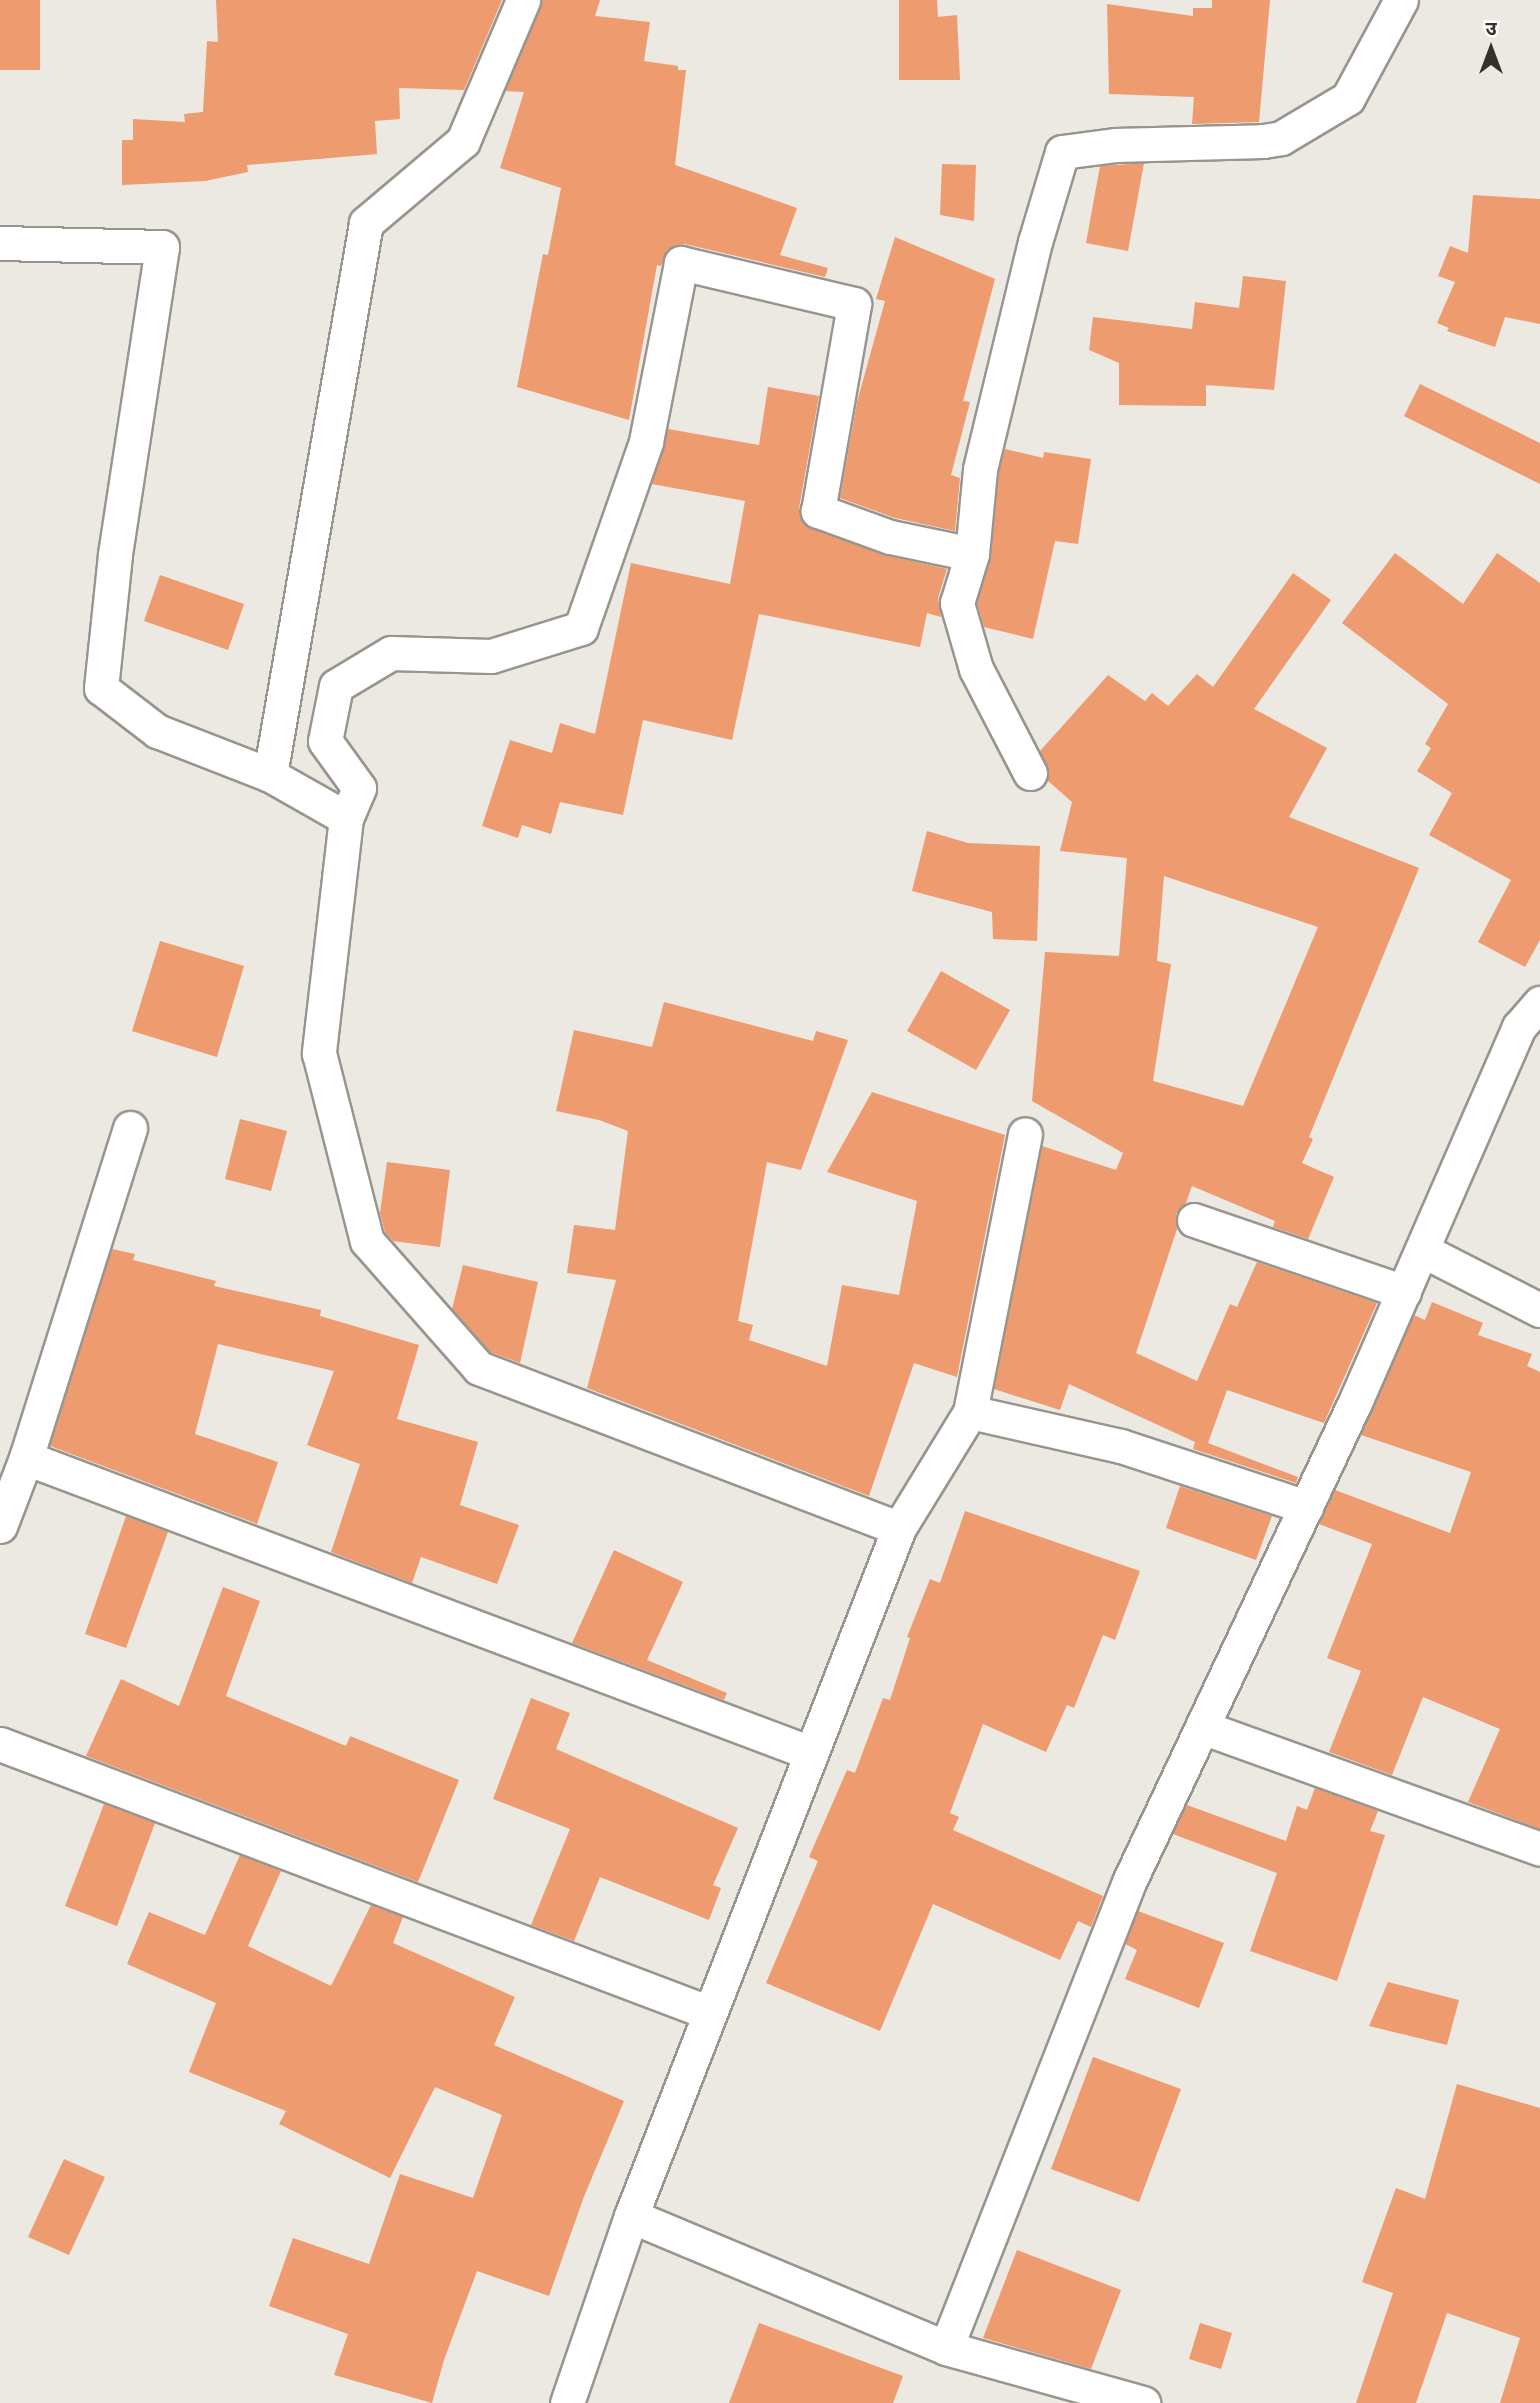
<!DOCTYPE html>
<meta charset="utf-8">
<style>
body{margin:0}
#map{position:relative;width:1540px;height:2403px;overflow:hidden;background:#ece8e2;font-family:"Titillium Web","Noto Sans Devanagari",sans-serif}
div>[style]{position:absolute}
[style*='--x']{left:calc(var(--x)*1px);top:calc(var(--y)*1px);width:calc(var(--w)*1px);rotate:calc(var(--a)*1deg)}
.building>*{inset:0;background:#ed9b6f}
.roads{filter:drop-shadow(2px 0 #98958f) drop-shadow(-2px 0 #98958f) drop-shadow(0 2px #98958f) drop-shadow(0 -2px #98958f)}
.street>*{height:33px;margin:-16.5px;padding:0 16.5px;transform-origin:16.5px;border-radius:16.5px;background:#fff}
span{translate:-50% -50%;white-space:nowrap;text-align:center;line-height:1.15;-webkit-text-stroke:5px #fff;paint-order:stroke}
.north{position:absolute;left:1456px;top:14px;width:70px;height:70px;-webkit-text-stroke:5px #fff;paint-order:stroke;rotate:0deg;font-size:19px;font-weight:700;line-height:28px;text-align:center;color:#32312e}
.north::after{content:'';display:block;margin:auto;width:24px;height:32px;background:#32312e;clip-path:polygon(50% 0,100% 100%,50% 72%,0 100%)}
</style>
<div id="map">
<div class="building">
<i style="clip-path:polygon(0 0,40px 0,40px 70px,0 70px)"></i>
<i style="clip-path:polygon(216px 0,502px 0,464px 90px,399px 88px,400px 119px,375px 121px,377px 154px,247px 165px,248px 172px,205px 181px,122px 185px,122px 140px,133px 140px,133px 119px,185px 122px,184px 114px,203px 112px,207px 41px,218px 42px)"></i>
<i style="clip-path:polygon(542px 0,600px 0,595px 16px,650px 22px,644px 61px,678px 66px,678px 70px,686px 70px,675px 165px,797px 208px,780px 255px,828px 268px,825px 277px,685px 244px,676px 245px,667px 250px,661px 266px,657px 265px,629px 420px,517px 387px,543px 254px,548px 255px,561px 188px,500px 168px,524px 92px,505px 91px)"></i>
<i style="clip-path:polygon(899px 0,937px 0,938px 17px,957px 15px,960px 80px,899px 80px)"></i>
<i style="clip-path:polygon(1212px 0,1270px 0,1259px 122px,1192px 124px,1194px 97px,1109px 94px,1107px 4px,1193px 16px,1193px 8px,1212px 8px)"></i>
<i style="clip-path:polygon(1144px 163px,1128px 251px,1086px 243px,1100px 166px)"></i>
<i style="clip-path:polygon(942px 164px,976px 165px,974px 221px,940px 215px)"></i>
<i style="clip-path:polygon(1473px 195px,1540px 199px,1540px 324px,1505px 317px,1495px 347px,1447px 331px,1449px 328px,1437px 323px,1455px 282px,1438px 276px,1450px 246px,1468px 253px)"></i>
<i style="clip-path:polygon(895px 237px,995px 279px,963px 401px,970px 402px,951px 475px,960px 478px,955px 531px,895px 518px,840px 498px,857px 402px,885px 301px,876px 299px)"></i>
<i style="clip-path:polygon(1243px 276px,1286px 281px,1274px 390px,1206px 385px,1206px 406px,1119px 405px,1119px 363px,1089px 350px,1093px 317px,1192px 329px,1195px 302px,1239px 308px)"></i>
<i style="clip-path:polygon(1420px 384px,1540px 443px,1540px 484px,1404px 416px)"></i>
<i style="clip-path:polygon(768px 387px,819px 396px,799px 508px,804px 524px,884px 555px,947px 569px,938px 598px,941px 617px,927px 613px,920px 647px,759px 614px,732px 740px,643px 720px,623px 815px,560px 802px,551px 834px,522px 825px,518px 838px,482px 826px,510px 740px,552px 753px,560px 723px,595px 734px,631px 563px,730px 584px,745px 501px,652px 484px,668px 429px,759px 445px)"></i>
<i style="clip-path:polygon(1005px 449px,1043px 458px,1044px 452px,1091px 459px,1078px 544px,1055px 541px,1033px 639px,984px 627px,977px 603px,991px 556px,999px 472px)"></i>
<i style="clip-path:polygon(1395px 553px,1463px 604px,1497px 553px,1540px 583px,1540px 940px,1525px 967px,1478px 942px,1511px 880px,1429px 835px,1452px 793px,1417px 771px,1431px 748px,1425px 744px,1448px 704px,1342px 623px)"></i>
<i style="clip-path:polygon(evenodd,1293px 573px,1331px 600px,1254px 709px,1327px 748px,1289px 817px,1419px 868px,1309px 1137px,1313px 1139px,1302px 1163px,1334px 1177px,1308px 1239px,1273px 1227px,1275px 1221px,1192px 1186px,1186px 1203px,1176px 1214px,1177px 1229px,1136px 1353px,1197px 1381px,1230px 1304px,1237px 1307px,1257px 1262px,1377px 1303px,1324px 1423px,1227px 1390px,1208px 1443px,1298px 1477px,1296px 1483px,1193px 1449px,1195px 1442px,1069px 1384px,1060px 1410px,994px 1389px,1042px 1146px,1116px 1170px,1123px 1153px,1032px 1101px,1045px 952px,1119px 956px,1127px 858px,1060px 851px,1072px 802px,1047px 780px,1047px 765px,1040px 751px,1108px 675px,1145px 701px,1152px 693px,1168px 706px,1197px 674px,1213px 687px,1293px 573px,1164px 876px,1318px 927px,1243px 1106px,1153px 1081px,1171px 964px,1157px 961px,1164px 876px)"></i>
<i style="clip-path:polygon(160px 575px,244px 604px,228px 650px,144px 621px)"></i>
<i style="clip-path:polygon(927px 831px,968px 843px,1040px 846px,1037px 941px,993px 939px,992px 912px,912px 891px)"></i>
<i style="clip-path:polygon(160px 941px,244px 966px,217px 1057px,132px 1031px)"></i>
<i style="clip-path:polygon(941px 971px,1010px 1010px,976px 1070px,907px 1031px)"></i>
<i style="clip-path:polygon(664px 1002px,813px 1041px,816px 1031px,848px 1040px,801px 1170px,767px 1162px,738px 1321px,753px 1325px,749px 1340px,827px 1366px,842px 1285px,899px 1295px,917px 1201px,827px 1172px,872px 1092px,1005px 1135px,957px 1377px,914px 1363px,869px 1496px,587px 1388px,616px 1280px,567px 1273px,574px 1225px,615px 1230px,628px 1131px,599px 1120px,556px 1111px,574px 1030px,652px 1047px)"></i>
<i style="clip-path:polygon(240px 1119px,287px 1131px,271px 1191px,225px 1179px)"></i>
<i style="clip-path:polygon(387px 1162px,450px 1170px,440px 1247px,393px 1241px,385px 1232px,380px 1213px)"></i>
<i style="clip-path:polygon(112px 1249px,135px 1254px,133px 1260px,216px 1281px,214px 1286px,321px 1310px,320px 1316px,419px 1345px,397px 1419px,478px 1442px,460px 1505px,519px 1525px,497px 1584px,421px 1557px,412px 1583px,331px 1552px,360px 1464px,307px 1445px,334px 1371px,218px 1344px,195px 1434px,278px 1462px,257px 1524px,50px 1446px)"></i>
<i style="clip-path:polygon(463px 1265px,538px 1282px,520px 1363px,490px 1352px,452px 1309px)"></i>
<i style="clip-path:polygon(1432px 1302px,1483px 1323px,1478px 1335px,1532px 1354px,1527px 1366px,1540px 1372px,1540px 1829px,1468px 1802px,1500px 1729px,1423px 1697px,1392px 1775px,1329px 1752px,1361px 1671px,1327px 1658px,1372px 1544px,1319px 1524px,1335px 1490px,1450px 1533px,1471px 1472px,1361px 1435px,1414px 1315px,1425px 1320px)"></i>
<i style="clip-path:polygon(1180px 1486px,1272px 1516px,1256px 1560px,1166px 1528px)"></i>
<i style="clip-path:polygon(965px 1511px,1140px 1571px,1115px 1640px,1103px 1635px,1074px 1708px,1067px 1705px,1046px 1752px,983px 1724px,950px 1813px,959px 1817px,953px 1830px,1103px 1896px,1091px 1927px,1078px 1921px,1060px 1960px,933px 1904px,880px 2031px,766px 1983px,818px 1861px,809px 1857px,847px 1770px,855px 1773px,883px 1698px,890px 1700px,910px 1638px,907px 1637px,930px 1579px,940px 1583px)"></i>
<i style="clip-path:polygon(126px 1516px,168px 1532px,126px 1648px,85px 1634px)"></i>
<i style="clip-path:polygon(614px 1550px,683px 1582px,647px 1660px,727px 1693px,724px 1700px,572px 1643px)"></i>
<i style="clip-path:polygon(223px 1587px,260px 1601px,226px 1696px,346px 1746px,350px 1736px,459px 1780px,418px 1882px,86px 1756px,121px 1679px,179px 1706px)"></i>
<i style="clip-path:polygon(531px 1698px,570px 1713px,556px 1749px,738px 1828px,713px 1885px,721px 1888px,709px 1920px,600px 1877px,574px 1941px,531px 1925px,570px 1829px,493px 1799px)"></i>
<i style="clip-path:polygon(1315px 1788px,1378px 1811px,1370px 1831px,1385px 1835px,1337px 1981px,1250px 1951px,1277px 1873px,1173px 1834px,1187px 1805px,1286px 1841px,1297px 1806px,1307px 1810px)"></i>
<i style="clip-path:polygon(104px 1804px,155px 1823px,117px 1926px,65px 1906px)"></i>
<i style="clip-path:polygon(240px 1855px,281px 1871px,248px 1946px,331px 1986px,371px 1905px,403px 1917px,393px 1943px,515px 1997px,494px 2045px,624px 2101px,583px 2199px,549px 2296px,477px 2271px,444px 2360px,432px 2403px,334px 2375px,348px 2334px,269px 2306px,293px 2238px,369px 2264px,400px 2174px,473px 2198px,502px 2115px,435px 2087px,390px 2178px,279px 2124px,286px 2111px,189px 2072px,216px 2003px,127px 1964px,149px 1912px,205px 1935px)"></i>
<i style="clip-path:polygon(1138px 1911px,1224px 1943px,1199px 2008px,1125px 1979px,1137px 1950px,1125px 1944px)"></i>
<i style="clip-path:polygon(1388px 1982px,1459px 2000px,1447px 2045px,1369px 2026px)"></i>
<i style="clip-path:polygon(1093px 2057px,1181px 2089px,1139px 2202px,1051px 2169px)"></i>
<i style="clip-path:polygon(1457px 2084px,1540px 2108px,1540px 2403px,1500px 2403px,1520px 2338px,1447px 2313px,1416px 2403px,1356px 2403px,1393px 2293px,1362px 2282px,1396px 2188px,1425px 2199px)"></i>
<i style="clip-path:polygon(64px 2159px,105px 2177px,69px 2255px,28px 2237px)"></i>
<i style="clip-path:polygon(1017px 2250px,1121px 2290px,1091px 2369px,983px 2338px)"></i>
<i style="clip-path:polygon(759px 2323px,903px 2376px,893px 2403px,729px 2403px)"></i>
<i style="clip-path:polygon(1200px 2323px,1232px 2333px,1221px 2369px,1189px 2359px)"></i>
</div>
<div class="roads">
<div class="street">
<i style="--x:0;--y:243;--w:162;--a:1.4"></i>
<i style="--x:162;--y:247;--w:312;--a:98.7"></i>
<i style="--x:115;--y:555;--w:134;--a:96"></i>
<i style="--x:101;--y:688;--w:71;--a:37.5"></i>
<i style="--x:157;--y:731;--w:121;--a:21.3"></i>
<i style="--x:270;--y:775;--w:87;--a:29.5"></i>
<i style="--x:972;--y:554;--w:84;--a:-168.3"></i>
<i style="--x:890;--y:537;--w:77;--a:-160.1"></i>
<i style="--x:818;--y:511;--w:210;--a:-80.1"></i>
<i style="--x:854;--y:304;--w:178;--a:-166.7"></i>
<i style="--x:681;--y:263;--w:182;--a:101.1"></i>
<i style="--x:646;--y:442;--w:197;--a:109.3"></i>
<i style="--x:581;--y:628;--w:94;--a:162.7"></i>
<i style="--x:491;--y:656;--w:100;--a:-178.3"></i>
<i style="--x:391;--y:653;--w:64;--a:149"></i>
<i style="--x:336;--y:686;--w:56;--a:101.3"></i>
<i style="--x:325;--y:741;--w:58;--a:54.1"></i>
<i style="--x:359;--y:788;--w:33;--a:113"></i>
<i style="--x:346;--y:818;--w:237;--a:96.6"></i>
<i style="--x:319;--y:1053;--w:194;--a:75.7"></i>
<i style="--x:367;--y:1241;--w:169;--a:48.6"></i>
<i style="--x:479;--y:1368;--w:449;--a:20.9"></i>
<i style="--x:899;--y:1528;--w:738;--a:111.28"></i>
<i style="--x:631;--y:2216;--w:342;--a:22.7"></i>
<i style="--x:946;--y:2348;--w:205;--a:15.6"></i>
<i style="--x:1030;--y:773;--w:117;--a:-117.4"></i>
<i style="--x:976;--y:669;--w:69;--a:-106.1"></i>
<i style="--x:957;--y:603;--w:51;--a:-73"></i>
<i style="--x:972;--y:554;--w:85;--a:-84.6"></i>
<i style="--x:980;--y:469;--w:234;--a:-76.4"></i>
<i style="--x:1035;--y:242;--w:94;--a:-73.3"></i>
<i style="--x:1062;--y:152;--w:53;--a:-7.5"></i>
<i style="--x:1115;--y:145;--w:148;--a:-1.5"></i>
<i style="--x:1263;--y:141;--w:18;--a:-9"></i>
<i style="--x:1281;--y:138;--w:78;--a:-30.8"></i>
<i style="--x:1348;--y:98;--w:111;--a:-61.6"></i>
<i style="--x:270;--y:775;--w:560;--a:-80.13"></i>
<i style="--x:366;--y:223;--w:127;--a:-40.2"></i>
<i style="--x:463;--y:141;--w:153;--a:-66.9"></i>
<i style="--x:1194;--y:1220;--w:222;--a:18.9"></i>
<i style="--x:1422;--y:1250;--w:132;--a:27"></i>
<i style="--x:970;--y:1412;--w:155;--a:12.7"></i>
<i style="--x:1121;--y:1446;--w:195;--a:18.2"></i>
<i style="--x:26;--y:1458;--w:839;--a:20.6"></i>
<i style="--x:0;--y:1526;--w:73;--a:-69.1"></i>
<i style="--x:26;--y:1458;--w:346;--a:-72.5"></i>
<i style="--x:899;--y:1528;--w:136;--a:-58.5"></i>
<i style="--x:970;--y:1412;--w:283;--a:-78.8"></i>
<i style="--x:1202;--y:1727;--w:359;--a:19.8"></i>
<i style="--x:0;--y:1744;--w:759;--a:20.75"></i>
<i style="--x:946;--y:2348;--w:501;--a:-68.56"></i>
<i style="--x:1129;--y:1882;--w:533;--a:-64.78"></i>
<i style="--x:1356;--y:1400;--w:407;--a:-66.4"></i>
<i style="--x:1519;--y:1027;--w:32;--a:-49"></i>
<i style="--x:567;--y:2403;--w:198;--a:-71.1"></i>
</div>
</div>
<div class="north">उ</div>
</div>
